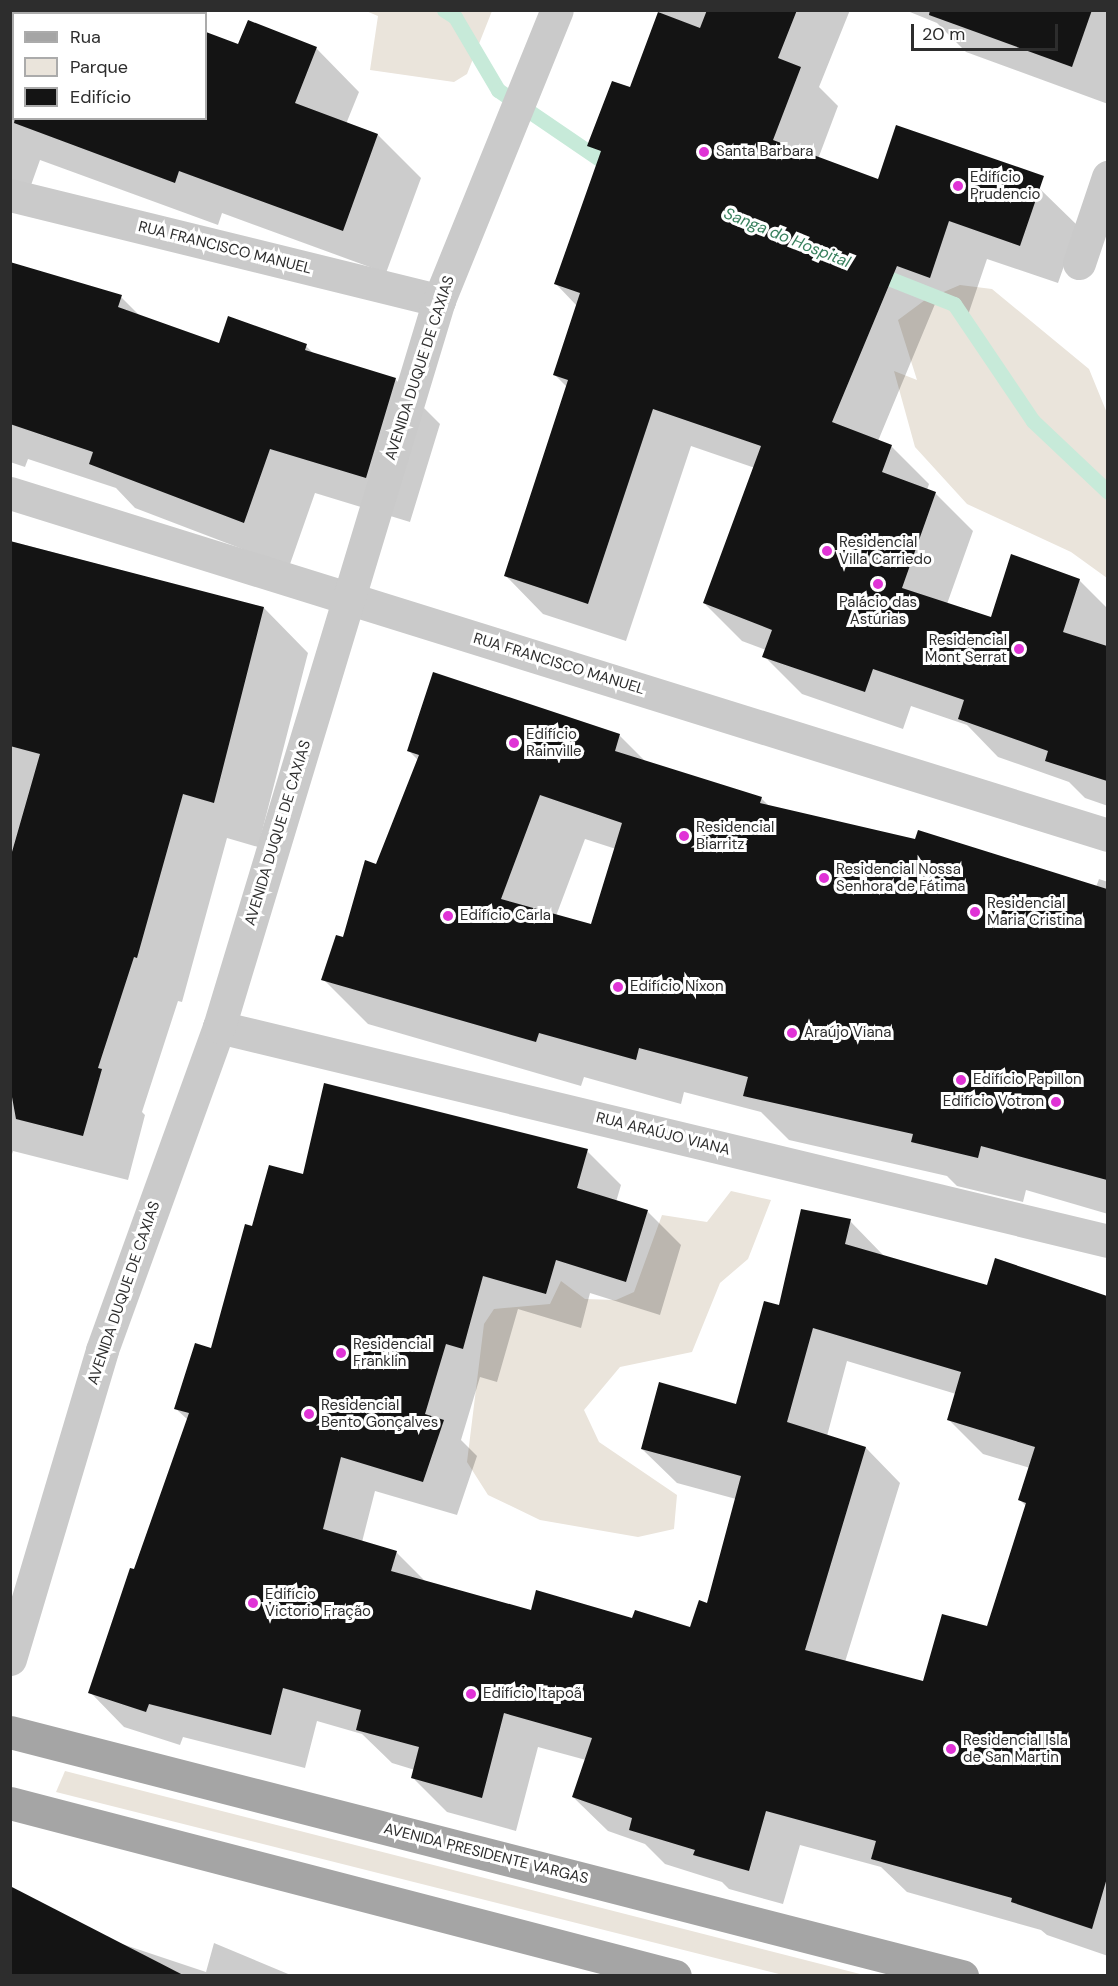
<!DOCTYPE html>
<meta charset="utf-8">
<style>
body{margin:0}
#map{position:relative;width:1118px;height:1986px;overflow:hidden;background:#fff;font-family:"DM Sans",sans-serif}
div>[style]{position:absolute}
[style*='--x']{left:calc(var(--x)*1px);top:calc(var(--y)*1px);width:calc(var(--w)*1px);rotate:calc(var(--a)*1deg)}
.green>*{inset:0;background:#eae4db}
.shadow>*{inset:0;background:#0003}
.stream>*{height:15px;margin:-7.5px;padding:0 7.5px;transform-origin:7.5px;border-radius:7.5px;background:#c7ead9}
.building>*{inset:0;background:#141414}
.minor>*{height:33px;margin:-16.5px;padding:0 16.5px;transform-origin:16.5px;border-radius:16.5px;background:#cacaca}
.major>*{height:33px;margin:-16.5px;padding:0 16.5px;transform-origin:16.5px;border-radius:16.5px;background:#a5a5a5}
.dots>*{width:16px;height:16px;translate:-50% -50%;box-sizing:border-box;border:3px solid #fff;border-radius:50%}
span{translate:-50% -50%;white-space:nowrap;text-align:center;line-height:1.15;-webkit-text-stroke:6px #fff;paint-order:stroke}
.poi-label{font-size:15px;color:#2d2d2d}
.left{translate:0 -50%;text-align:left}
.right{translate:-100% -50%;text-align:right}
.street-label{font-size:15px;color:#2d2d2d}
.water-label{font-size:16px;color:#39815e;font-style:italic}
.frame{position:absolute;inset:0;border:12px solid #2d2d2d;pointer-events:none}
.legend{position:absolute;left:12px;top:12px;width:195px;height:108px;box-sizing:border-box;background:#fff;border:2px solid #ababab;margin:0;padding:8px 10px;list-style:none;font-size:18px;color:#2d2d2d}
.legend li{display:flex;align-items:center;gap:12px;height:30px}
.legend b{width:30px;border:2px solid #ababab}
.scale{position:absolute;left:911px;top:24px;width:147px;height:27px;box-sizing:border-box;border:3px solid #2d2d2d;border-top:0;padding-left:8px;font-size:18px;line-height:21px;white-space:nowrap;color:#2d2d2d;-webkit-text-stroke:4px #fff;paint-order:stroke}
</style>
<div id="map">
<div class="green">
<i style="clip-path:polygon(366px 11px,492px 10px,492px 11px,467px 74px,454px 82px,370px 70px,378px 16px)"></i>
<i style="clip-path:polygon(960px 285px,992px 289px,1089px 369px,1107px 413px,1107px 578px,1071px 552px,967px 504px,915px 447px,894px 371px,917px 380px,898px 320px,925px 300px)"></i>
<i style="clip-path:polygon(731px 1191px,771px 1200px,748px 1259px,720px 1283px,692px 1352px,620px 1367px,584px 1410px,599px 1442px,677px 1495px,674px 1529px,638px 1537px,540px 1520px,488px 1495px,467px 1462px,484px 1324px,494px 1309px,550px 1304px,561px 1281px,585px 1299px,616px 1300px,634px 1292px,662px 1215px,707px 1222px)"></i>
<i style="clip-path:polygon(65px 1771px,864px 1975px,783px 1975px,56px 1792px)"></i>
</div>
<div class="shadow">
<i style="clip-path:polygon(10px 10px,112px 14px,14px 14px,14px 118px,206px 118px,206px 33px,239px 46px,316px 48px,359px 92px,346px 124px,378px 135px,421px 178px,386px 273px,222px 213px,218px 225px,40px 160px,30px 188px,10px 181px)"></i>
<i style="clip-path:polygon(660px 10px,850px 10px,819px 87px,838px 106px,818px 159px,879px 181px,1039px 188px,1078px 226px,1058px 283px,987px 259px,968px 315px,935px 304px,878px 441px,891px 446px,929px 484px,927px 490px,935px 493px,973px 531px,947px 604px,992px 619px,1079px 580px,1108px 609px,1108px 806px,1085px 798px,1069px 782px,998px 757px,967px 725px,911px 706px,903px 729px,802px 694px,764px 656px,766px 650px,742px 641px,704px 603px,755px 468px,691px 446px,626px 641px,543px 614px,505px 575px,567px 387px,555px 375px,577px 306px,556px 284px,600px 157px,589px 146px,631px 89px)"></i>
<i style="clip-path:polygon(905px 10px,1108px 10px,1108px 104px,966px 52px,937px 23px)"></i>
<i style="clip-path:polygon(10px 263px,121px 297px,140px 316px,220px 345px,306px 346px,315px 355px,395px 379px,440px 424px,410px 522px,315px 493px,289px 567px,135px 508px,116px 488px,28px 459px,25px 467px,10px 462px)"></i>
<i style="clip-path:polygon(10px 541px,264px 608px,308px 653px,258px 847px,227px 838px,182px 1002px,178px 1001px,142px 1112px,145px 1115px,128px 1180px,13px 1151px,10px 1160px)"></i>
<i style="clip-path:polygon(evenodd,619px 735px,647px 763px,761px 798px,770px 807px,1096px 887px,1099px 879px,1108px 882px,1108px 1214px,1026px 1190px,1023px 1202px,957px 1186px,947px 1176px,789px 1140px,761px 1112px,684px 1092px,681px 1104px,584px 1077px,581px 1086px,368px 1024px,323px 979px,377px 865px,418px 760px,409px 751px,619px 735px,585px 839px,616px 849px,592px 926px,556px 916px,585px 839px)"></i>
<i style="clip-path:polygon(evenodd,587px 1151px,621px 1185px,616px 1202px,647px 1211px,681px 1245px,660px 1315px,590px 1293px,581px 1328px,518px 1309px,497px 1382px,480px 1377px,461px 1440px,477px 1456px,457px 1515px,375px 1491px,362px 1542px,396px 1552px,427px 1583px,532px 1612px,691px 1628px,708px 1605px,736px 1499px,677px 1483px,642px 1449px,737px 1406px,780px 1307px,850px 1221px,884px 1256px,988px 1287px,996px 1260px,1108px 1298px,1108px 1956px,1047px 1935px,1041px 1930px,907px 1892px,881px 1867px,800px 1845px,783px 1904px,729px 1889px,722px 1882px,665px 1864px,645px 1844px,608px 1831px,573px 1797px,586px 1760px,538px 1747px,516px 1831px,447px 1812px,413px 1778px,415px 1770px,392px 1763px,362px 1734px,317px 1721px,305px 1768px,183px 1737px,180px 1745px,124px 1727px,90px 1692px,188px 1420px,175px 1408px,212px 1350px,253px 1228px,304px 1176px,587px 1151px,847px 1361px,956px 1394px,949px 1420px,983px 1454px,1030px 1468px,1020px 1500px,1026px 1506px,988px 1628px,924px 1683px,845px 1662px,900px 1483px,866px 1448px,827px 1436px,847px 1361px)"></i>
<i style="clip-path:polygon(116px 1942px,206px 1972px,214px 1943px,293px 1976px,10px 1976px)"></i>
</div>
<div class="stream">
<i style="--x:444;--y:10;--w:13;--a:32"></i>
<i style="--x:455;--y:17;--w:85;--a:59.5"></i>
<i style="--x:498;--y:90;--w:140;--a:34.3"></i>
<i style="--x:873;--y:272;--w:87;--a:21.6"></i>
<i style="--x:954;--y:304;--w:141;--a:56"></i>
<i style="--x:1033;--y:421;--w:103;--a:43.4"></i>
</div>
<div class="building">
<i style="clip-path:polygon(707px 10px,797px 10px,778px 58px,801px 67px,773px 140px,878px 179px,896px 125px,1044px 176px,1020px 246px,949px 221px,930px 278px,897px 266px,832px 422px,892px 445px,882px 472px,936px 492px,902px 588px,991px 617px,1011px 554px,1080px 579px,1063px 632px,1107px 646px,1107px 781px,1045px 761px,1048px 751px,958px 719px,964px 700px,873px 669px,865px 692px,762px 657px,772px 630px,703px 603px,761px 446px,653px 409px,588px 604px,504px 576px,568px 380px,553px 375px,580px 293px,554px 284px,601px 151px,587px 146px,612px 81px,630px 87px,658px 12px,700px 28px)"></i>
<i style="clip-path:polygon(930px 10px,1092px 10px,1072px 67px,929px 15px)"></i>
<i style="clip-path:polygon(248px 20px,317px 47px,295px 103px,378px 134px,343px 231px,179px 171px,175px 183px,14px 123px,15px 118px,206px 118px,206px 32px,238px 44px)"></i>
<i style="clip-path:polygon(10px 262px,122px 295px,118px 307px,219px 343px,228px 316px,307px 344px,305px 350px,396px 378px,366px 478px,270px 449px,244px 523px,89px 464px,93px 452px,10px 424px)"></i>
<i style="clip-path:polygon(10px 541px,264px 607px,214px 803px,183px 794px,137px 958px,134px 957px,98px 1068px,102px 1069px,83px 1136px,16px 1119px,10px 1086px,10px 859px,40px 754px,10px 746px)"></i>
<i style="clip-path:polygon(evenodd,433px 672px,620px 734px,615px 751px,762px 797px,760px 803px,915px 839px,918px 830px,1107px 889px,1107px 1180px,981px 1146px,978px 1158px,911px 1142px,913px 1134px,743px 1096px,748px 1077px,639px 1048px,636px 1060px,539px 1033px,536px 1042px,321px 980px,336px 935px,343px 937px,365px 860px,376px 864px,419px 755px,407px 751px,433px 672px,540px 795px,622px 823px,591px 924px,501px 899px,540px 795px)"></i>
<i style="clip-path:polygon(evenodd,324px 1083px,588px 1149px,577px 1188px,648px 1210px,626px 1282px,556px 1260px,546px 1294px,483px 1276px,463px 1349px,446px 1344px,425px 1414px,444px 1420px,423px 1482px,341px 1457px,323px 1529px,397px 1551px,391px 1571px,531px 1610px,536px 1590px,632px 1618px,635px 1610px,690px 1627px,699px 1600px,707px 1603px,741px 1476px,641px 1449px,659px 1382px,736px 1404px,764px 1301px,779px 1305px,801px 1209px,851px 1219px,845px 1244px,987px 1285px,995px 1258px,1107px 1296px,1107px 1878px,1092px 1929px,1011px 1902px,1012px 1898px,871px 1859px,876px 1841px,766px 1811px,749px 1871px,693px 1855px,695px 1850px,629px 1830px,632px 1818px,572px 1797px,592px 1738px,504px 1713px,482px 1798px,411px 1778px,419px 1747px,356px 1730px,361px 1710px,283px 1688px,271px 1735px,149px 1704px,146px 1712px,88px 1693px,130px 1568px,134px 1569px,189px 1413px,174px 1409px,195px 1343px,211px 1348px,245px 1224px,252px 1226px,269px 1165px,303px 1174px,324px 1083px,813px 1328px,961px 1372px,947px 1420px,1035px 1447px,1018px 1500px,1026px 1503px,987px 1626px,942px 1614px,923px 1681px,805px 1650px,866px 1447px,787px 1422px,813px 1328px)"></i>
<i style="clip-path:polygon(10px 1886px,185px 1976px,10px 1976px)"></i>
</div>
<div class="minor">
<i style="--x:10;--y:195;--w:442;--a:13.8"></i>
<i style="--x:1079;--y:263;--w:91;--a:-71.4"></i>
<i style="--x:10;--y:493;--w:1150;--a:17.3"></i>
<i style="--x:219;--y:1027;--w:914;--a:13.53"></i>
<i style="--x:10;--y:1659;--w:322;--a:-73.4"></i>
<i style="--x:102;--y:1350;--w:344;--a:-70.1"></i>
<i style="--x:219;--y:1027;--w:760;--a:-73.16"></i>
<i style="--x:439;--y:300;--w:313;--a:-67.9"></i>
</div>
<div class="major">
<i style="--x:10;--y:1732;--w:983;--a:14.38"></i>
<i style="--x:10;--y:1803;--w:687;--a:14.58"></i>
</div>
<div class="dots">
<i style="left:704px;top:152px;background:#e033d6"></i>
<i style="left:958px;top:186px;background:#e033d6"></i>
<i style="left:827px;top:551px;background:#e033d6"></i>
<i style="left:878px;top:584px;background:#e033d6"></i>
<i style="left:1019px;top:649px;background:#e033d6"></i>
<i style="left:514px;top:743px;background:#e033d6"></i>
<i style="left:684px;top:836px;background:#e033d6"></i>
<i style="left:824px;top:878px;background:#e033d6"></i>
<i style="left:975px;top:912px;background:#e033d6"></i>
<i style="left:448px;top:916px;background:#e033d6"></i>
<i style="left:618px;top:987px;background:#e033d6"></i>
<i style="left:792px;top:1033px;background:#e033d6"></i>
<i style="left:961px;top:1080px;background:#e033d6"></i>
<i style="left:1056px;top:1102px;background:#e033d6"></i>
<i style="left:341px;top:1353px;background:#e033d6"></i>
<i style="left:309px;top:1414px;background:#e033d6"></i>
<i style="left:253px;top:1603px;background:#e033d6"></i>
<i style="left:471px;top:1694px;background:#e033d6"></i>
<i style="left:951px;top:1749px;background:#e033d6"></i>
</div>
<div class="poi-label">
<span class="left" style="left:716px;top:152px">Santa Barbara</span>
<span class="left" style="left:970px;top:186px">Edifício<br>Prudencio</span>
<span class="left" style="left:839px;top:551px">Residencial<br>Villa Carriedo</span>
<span style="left:878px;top:611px">Palácio das<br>Astúrias</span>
<span class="right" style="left:1007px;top:649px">Residencial<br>Mont Serrat</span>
<span class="left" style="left:526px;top:743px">Edifício<br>Rainville</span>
<span class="left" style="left:696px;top:836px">Residencial<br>Biarritz</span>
<span class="left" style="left:836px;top:878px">Residencial Nossa<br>Senhora de Fátima</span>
<span class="left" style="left:987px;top:912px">Residencial<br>Maria Cristina</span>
<span class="left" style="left:460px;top:916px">Edifício Carla</span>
<span class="left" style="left:630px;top:987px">Edifício Nixon</span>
<span class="left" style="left:804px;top:1033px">Araújo Viana</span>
<span class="left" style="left:973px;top:1080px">Edifício Papillon</span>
<span class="right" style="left:1044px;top:1102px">Edifício Votron</span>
<span class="left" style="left:353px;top:1353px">Residencial<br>Franklin</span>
<span class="left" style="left:321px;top:1414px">Residencial<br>Bento Gonçalves</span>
<span class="left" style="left:265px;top:1603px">Edifício<br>Victorio Fração</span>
<span class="left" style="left:483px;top:1694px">Edifício Itapoã</span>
<span class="left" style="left:963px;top:1749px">Residencial Isla<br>de San Martin</span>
</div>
<div class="street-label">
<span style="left:225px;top:248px;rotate:14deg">RUA FRANCISCO MANUEL</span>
<span style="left:420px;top:368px;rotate:-72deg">AVENIDA DUQUE DE CAXIAS</span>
<span style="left:559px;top:664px;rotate:17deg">RUA FRANCISCO MANUEL</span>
<span style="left:278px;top:833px;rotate:-73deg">AVENIDA DUQUE DE CAXIAS</span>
<span style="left:663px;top:1134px;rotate:14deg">RUA ARAÚJO VIANA</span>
<span style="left:124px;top:1293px;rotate:-71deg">AVENIDA DUQUE DE CAXIAS</span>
<span style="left:486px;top:1854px;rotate:14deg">AVENIDA PRESIDENTE VARGAS</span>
</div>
<div class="water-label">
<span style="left:787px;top:238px;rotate:22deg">Sanga do Hospital</span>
</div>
<div class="frame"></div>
<ul class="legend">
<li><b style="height:8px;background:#a5a5a5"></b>Rua</li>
<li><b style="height:16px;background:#eae4db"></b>Parque</li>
<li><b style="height:16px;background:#141414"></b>Edifício</li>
</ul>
<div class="scale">20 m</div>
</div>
